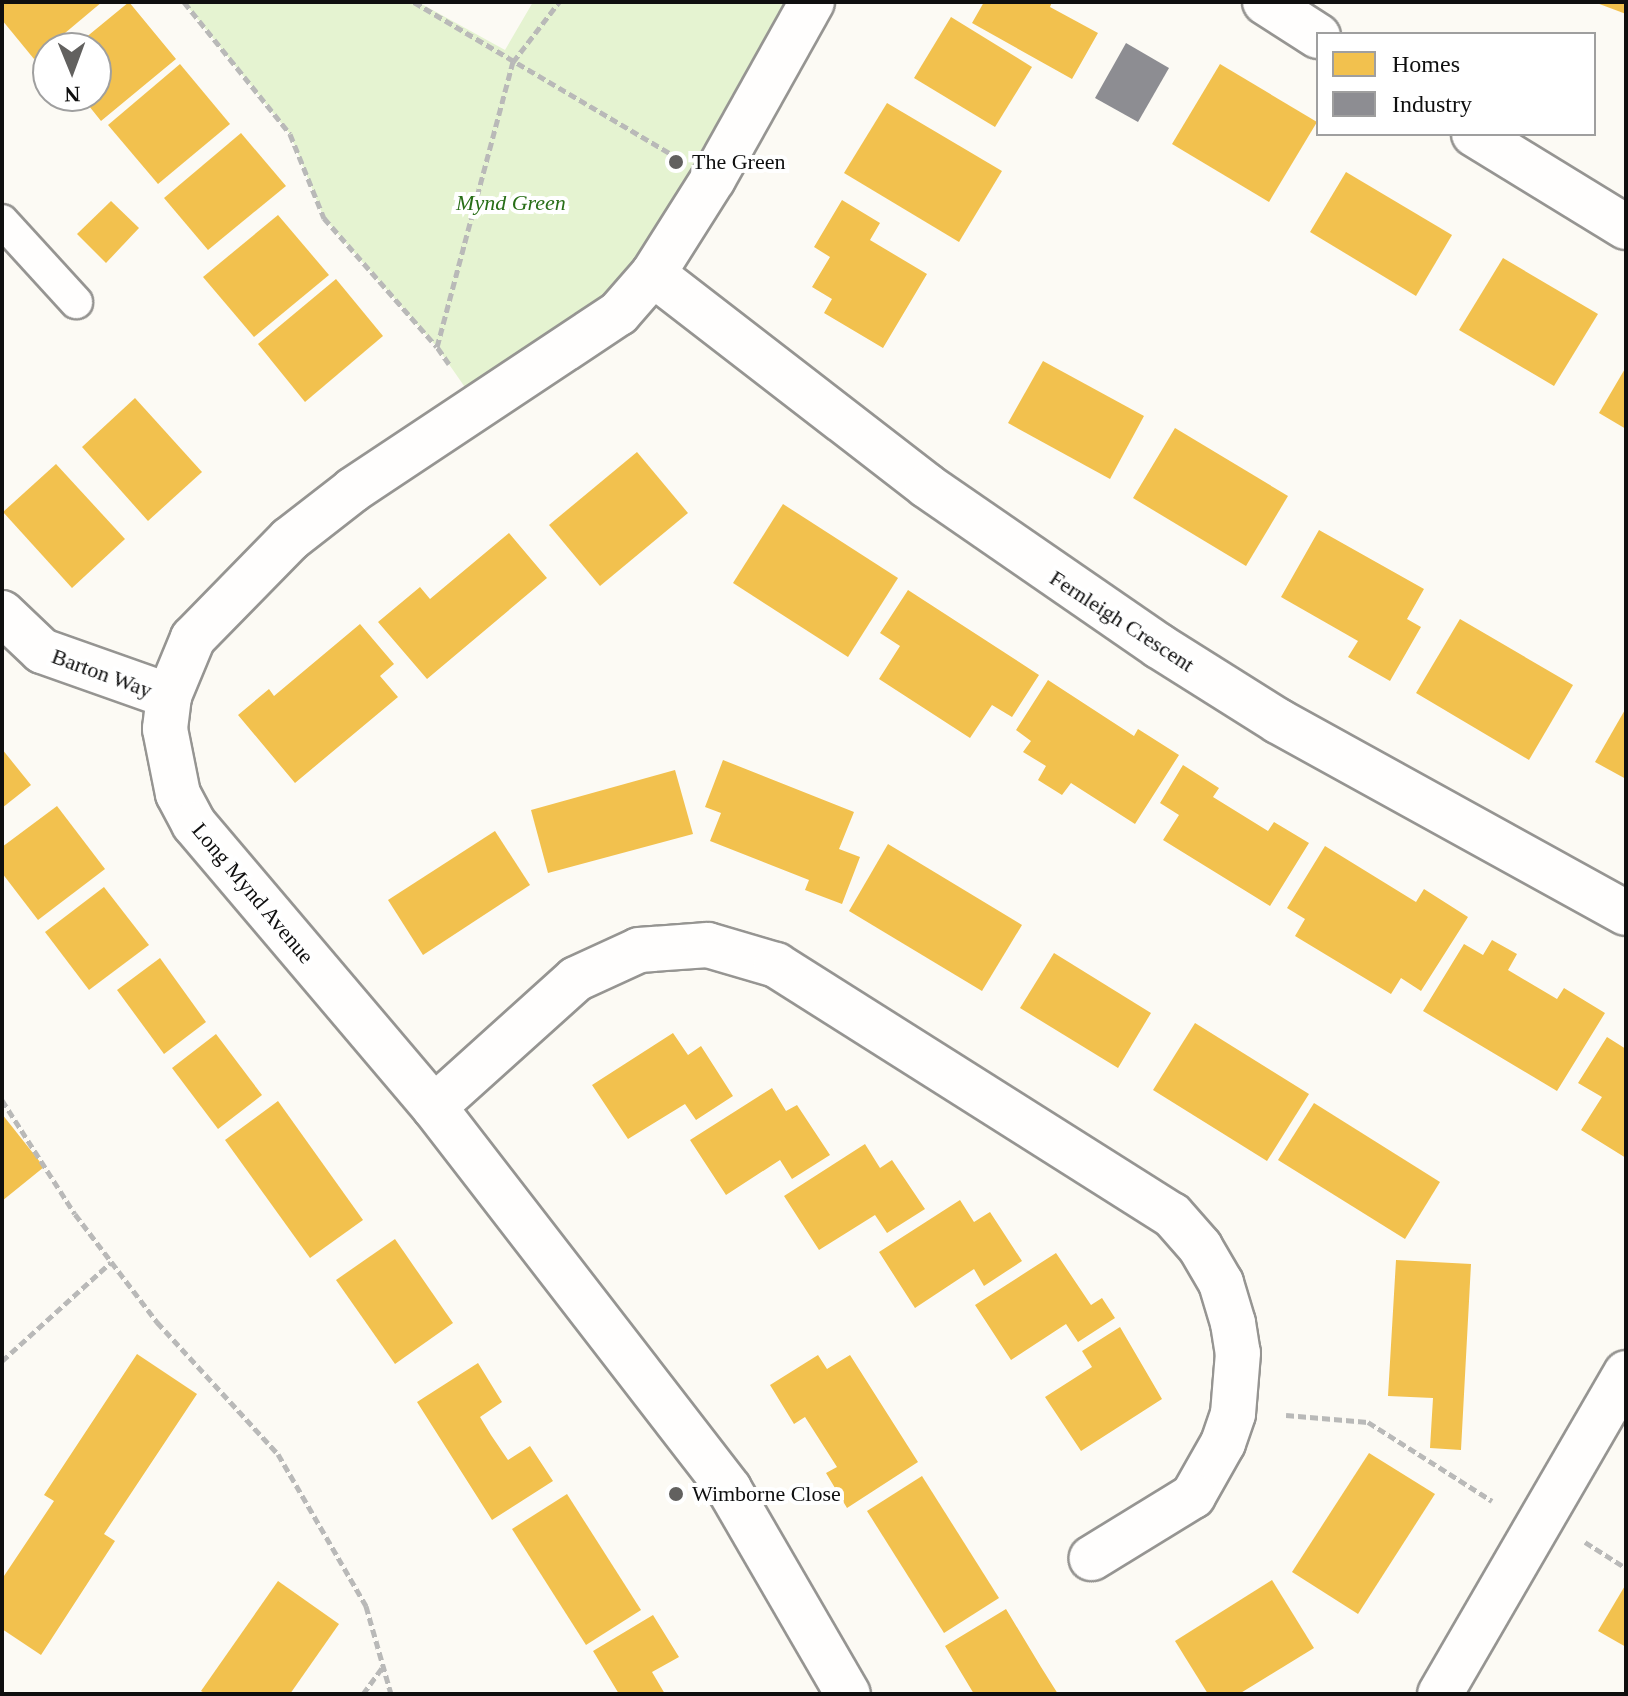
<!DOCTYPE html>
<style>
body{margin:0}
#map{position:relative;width:1628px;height:1696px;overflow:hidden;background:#fcfaf4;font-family:Georgia,serif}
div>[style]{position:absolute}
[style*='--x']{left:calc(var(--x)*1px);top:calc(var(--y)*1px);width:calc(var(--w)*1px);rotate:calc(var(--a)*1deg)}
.green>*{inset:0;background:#e5f3d1}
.homes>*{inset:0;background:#f2c14e}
.industry>*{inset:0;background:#8d8d92}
.path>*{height:5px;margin-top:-2.5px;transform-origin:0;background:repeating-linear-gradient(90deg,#b9b9b8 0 8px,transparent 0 12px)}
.roads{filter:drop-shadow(2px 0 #969592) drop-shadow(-2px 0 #969592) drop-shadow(0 2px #969592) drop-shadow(0 -2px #969592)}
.service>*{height:32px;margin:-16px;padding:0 16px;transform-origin:16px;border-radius:16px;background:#fffefd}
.minor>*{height:44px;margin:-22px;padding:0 22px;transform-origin:22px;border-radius:22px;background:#fffefd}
.dots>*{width:22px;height:22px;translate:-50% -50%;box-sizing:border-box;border:4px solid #fff;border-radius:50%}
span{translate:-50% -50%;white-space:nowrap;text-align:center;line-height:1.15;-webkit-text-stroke:8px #fff;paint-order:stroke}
.poi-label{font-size:22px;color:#0f0f0f}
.left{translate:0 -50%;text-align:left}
.park-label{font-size:22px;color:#286e17;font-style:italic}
.street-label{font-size:22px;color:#0f0f0f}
.frame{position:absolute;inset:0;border:4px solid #0f0f0f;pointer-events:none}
.legend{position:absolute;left:1316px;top:32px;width:280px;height:104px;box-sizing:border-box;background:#fff;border:2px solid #9f9f9f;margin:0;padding:10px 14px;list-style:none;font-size:24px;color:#0f0f0f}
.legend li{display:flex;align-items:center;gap:16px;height:40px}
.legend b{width:40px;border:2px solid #9f9f9f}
.north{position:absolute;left:32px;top:32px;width:80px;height:80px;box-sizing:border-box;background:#fff;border:2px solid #9f9f9f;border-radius:50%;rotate:179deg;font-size:22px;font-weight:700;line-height:32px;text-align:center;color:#0f0f0f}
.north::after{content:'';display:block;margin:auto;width:28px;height:36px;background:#62615f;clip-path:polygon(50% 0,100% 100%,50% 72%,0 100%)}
</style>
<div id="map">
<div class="green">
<i style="clip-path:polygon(184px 2px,418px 2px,505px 50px,533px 2px,812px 2px,653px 274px,478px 406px,437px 347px,324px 218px,290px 134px)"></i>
</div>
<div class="homes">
<i style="clip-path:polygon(2px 2px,102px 2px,34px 59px,2px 20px)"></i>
<i style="clip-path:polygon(129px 2px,176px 59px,101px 121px,81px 96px,96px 96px,96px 48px,73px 48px)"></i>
<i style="clip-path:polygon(984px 2px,1052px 2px,1050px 7px,1098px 33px,1072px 79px,972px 23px)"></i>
<i style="clip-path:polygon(1595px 2px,1626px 2px,1626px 14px,1594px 2px)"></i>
<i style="clip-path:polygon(951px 17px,1032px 67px,995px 127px,914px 78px)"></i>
<i style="clip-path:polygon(180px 64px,230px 124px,158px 184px,108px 125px)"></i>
<i style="clip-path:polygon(1220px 64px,1317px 122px,1269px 202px,1172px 144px)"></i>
<i style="clip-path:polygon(887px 103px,1002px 171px,959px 242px,844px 173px)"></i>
<i style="clip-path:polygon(241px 133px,286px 186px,208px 250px,164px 198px)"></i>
<i style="clip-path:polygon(1346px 172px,1452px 235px,1416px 296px,1310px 232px)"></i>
<i style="clip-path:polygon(842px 200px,880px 223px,870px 240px,927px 274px,883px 348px,824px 313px,832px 299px,812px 287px,830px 257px,814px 247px)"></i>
<i style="clip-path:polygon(111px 201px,139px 228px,106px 263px,77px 234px)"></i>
<i style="clip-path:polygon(278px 215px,329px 275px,254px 337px,203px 277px)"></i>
<i style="clip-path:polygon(1503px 258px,1598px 314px,1554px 386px,1459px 330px)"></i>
<i style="clip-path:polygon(336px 279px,383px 336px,305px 402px,258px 344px)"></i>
<i style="clip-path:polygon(1043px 361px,1144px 416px,1110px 479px,1008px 423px)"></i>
<i style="clip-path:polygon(1626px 367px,1626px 429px,1599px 413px)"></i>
<i style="clip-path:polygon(135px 398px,202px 472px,148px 521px,82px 447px)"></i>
<i style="clip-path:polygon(1175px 428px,1288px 496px,1246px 566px,1133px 498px)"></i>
<i style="clip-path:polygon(637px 452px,688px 513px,600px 586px,549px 525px)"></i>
<i style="clip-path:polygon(56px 464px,125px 539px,72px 588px,3px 512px)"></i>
<i style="clip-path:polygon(783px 504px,898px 578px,848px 657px,733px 583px)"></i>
<i style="clip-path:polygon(1319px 530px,1424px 589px,1407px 619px,1421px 627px,1390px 681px,1348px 657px,1358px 641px,1281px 597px)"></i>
<i style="clip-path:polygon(509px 533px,547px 578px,427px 679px,378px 622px,420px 587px,430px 599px)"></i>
<i style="clip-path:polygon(908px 590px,1039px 675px,1012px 717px,992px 705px,970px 738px,879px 679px,900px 646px,880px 633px)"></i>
<i style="clip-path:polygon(1460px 619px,1573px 685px,1529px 760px,1416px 693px)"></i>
<i style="clip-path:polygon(360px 624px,394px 664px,380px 676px,398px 697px,295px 783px,238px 715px,269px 689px,274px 696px)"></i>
<i style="clip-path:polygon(1048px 680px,1134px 736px,1138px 729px,1179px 755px,1135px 824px,1071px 783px,1062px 795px,1038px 780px,1046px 766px,1023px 752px,1031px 741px,1016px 730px)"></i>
<i style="clip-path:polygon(1626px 708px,1626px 779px,1595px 762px)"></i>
<i style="clip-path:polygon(2px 749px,31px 785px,2px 808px)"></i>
<i style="clip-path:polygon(723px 760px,854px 812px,839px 849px,860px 857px,842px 904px,805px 890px,809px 880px,710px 841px,721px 813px,705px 807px)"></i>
<i style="clip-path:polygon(1183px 765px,1219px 788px,1213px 797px,1268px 831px,1274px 822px,1309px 843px,1270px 906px,1163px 840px,1179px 815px,1160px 803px)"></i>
<i style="clip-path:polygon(675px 770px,693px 834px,548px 873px,531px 810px)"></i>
<i style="clip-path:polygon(57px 806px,105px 869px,38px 920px,2px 873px,2px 847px)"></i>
<i style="clip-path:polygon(495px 831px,530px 885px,423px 955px,388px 900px)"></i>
<i style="clip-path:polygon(888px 844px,1022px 925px,982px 991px,849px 911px)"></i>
<i style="clip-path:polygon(1325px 846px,1416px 902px,1424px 889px,1468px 917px,1421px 991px,1401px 978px,1391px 994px,1295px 936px,1305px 919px,1287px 908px)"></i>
<i style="clip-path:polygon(104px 887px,149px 945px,89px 990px,45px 932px)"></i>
<i style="clip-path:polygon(1492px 940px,1517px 954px,1508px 970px,1557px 999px,1564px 988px,1605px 1013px,1557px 1091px,1423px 1011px,1464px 944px,1483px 955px)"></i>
<i style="clip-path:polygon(1054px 953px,1151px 1013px,1118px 1068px,1020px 1008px)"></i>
<i style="clip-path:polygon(160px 958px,206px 1022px,164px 1054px,117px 990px)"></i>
<i style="clip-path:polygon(1195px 1023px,1309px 1094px,1267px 1161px,1153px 1090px)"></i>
<i style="clip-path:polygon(673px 1033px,688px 1055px,701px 1046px,733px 1096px,696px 1120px,685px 1104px,628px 1139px,592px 1085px)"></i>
<i style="clip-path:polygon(216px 1034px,262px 1095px,218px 1129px,172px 1068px)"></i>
<i style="clip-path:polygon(1607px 1037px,1626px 1049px,1626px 1158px,1581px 1130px,1602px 1097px,1578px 1083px)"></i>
<i style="clip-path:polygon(772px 1088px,786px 1111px,797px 1105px,830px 1155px,792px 1179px,780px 1160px,726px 1195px,690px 1140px)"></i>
<i style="clip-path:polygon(278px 1101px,363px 1220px,310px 1258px,225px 1140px)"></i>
<i style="clip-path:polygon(1314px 1103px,1440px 1182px,1405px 1239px,1278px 1160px)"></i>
<i style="clip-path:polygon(2px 1114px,44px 1167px,2px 1201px)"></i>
<i style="clip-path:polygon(865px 1144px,880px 1168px,892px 1160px,925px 1209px,887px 1233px,875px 1215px,819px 1250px,784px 1196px)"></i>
<i style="clip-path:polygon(960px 1200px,974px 1222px,990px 1212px,1022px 1261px,984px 1286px,974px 1269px,915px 1308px,879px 1252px)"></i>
<i style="clip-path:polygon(395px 1239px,453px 1323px,395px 1364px,336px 1280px)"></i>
<i style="clip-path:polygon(1056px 1253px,1091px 1305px,1102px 1298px,1115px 1318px,1078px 1342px,1066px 1324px,1011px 1360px,975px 1305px)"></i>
<i style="clip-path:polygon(1396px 1260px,1471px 1264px,1461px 1450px,1430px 1448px,1433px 1398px,1388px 1396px)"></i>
<i style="clip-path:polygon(1120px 1327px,1162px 1399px,1081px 1451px,1045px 1397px,1092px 1367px,1082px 1351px)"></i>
<i style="clip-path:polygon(137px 1354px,197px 1394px,104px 1534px,115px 1541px,41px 1655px,2px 1629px,2px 1579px,54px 1501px,44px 1495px)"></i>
<i style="clip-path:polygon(818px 1355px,827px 1369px,850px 1355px,918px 1462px,847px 1508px,826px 1473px,837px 1467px,805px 1417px,794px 1424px,770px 1385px)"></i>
<i style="clip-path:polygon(478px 1363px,502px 1402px,480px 1417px,491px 1435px,508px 1460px,530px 1446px,553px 1481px,492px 1520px,417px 1402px)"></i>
<i style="clip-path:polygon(1369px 1453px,1435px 1494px,1358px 1614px,1292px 1572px)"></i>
<i style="clip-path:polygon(922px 1476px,999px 1598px,944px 1633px,867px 1511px)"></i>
<i style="clip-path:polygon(567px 1494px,641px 1610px,586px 1645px,512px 1529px)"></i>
<i style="clip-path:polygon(1272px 1580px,1314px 1648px,1239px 1694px,1208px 1694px,1175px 1641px)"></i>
<i style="clip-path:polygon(278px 1581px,339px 1624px,290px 1694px,206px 1694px,201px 1691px)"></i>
<i style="clip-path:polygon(1626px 1584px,1626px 1647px,1598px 1631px)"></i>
<i style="clip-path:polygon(1006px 1609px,1041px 1667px,1058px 1694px,974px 1694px,945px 1646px)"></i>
<i style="clip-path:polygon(653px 1615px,679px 1657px,652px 1672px,665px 1694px,619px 1694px,593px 1651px)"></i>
</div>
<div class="industry">
<i style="clip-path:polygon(1126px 43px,1169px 68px,1138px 122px,1095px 98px)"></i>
</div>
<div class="path">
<i style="--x:184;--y:2;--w:169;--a:51.2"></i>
<i style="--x:290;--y:134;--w:91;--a:68"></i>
<i style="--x:324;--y:218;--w:171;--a:48.8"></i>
<i style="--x:414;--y:2;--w:299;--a:30.6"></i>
<i style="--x:449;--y:364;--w:21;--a:-125"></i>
<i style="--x:437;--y:347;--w:295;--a:-75.1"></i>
<i style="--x:513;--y:62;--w:76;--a:-52.5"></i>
<i style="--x:2;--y:1100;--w:135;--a:57.4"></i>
<i style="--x:75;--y:1214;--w:136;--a:52.8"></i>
<i style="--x:157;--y:1322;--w:179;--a:47.5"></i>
<i style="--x:278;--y:1454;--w:176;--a:59.9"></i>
<i style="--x:366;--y:1606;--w:91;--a:74.1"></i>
<i style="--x:2;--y:1361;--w:147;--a:-42.2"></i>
<i style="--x:1286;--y:1415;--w:82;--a:4.9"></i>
<i style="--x:1368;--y:1422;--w:147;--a:32.5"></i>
<i style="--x:1585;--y:1542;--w:49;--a:32.4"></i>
<i style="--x:363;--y:1694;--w:36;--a:-54"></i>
</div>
<div class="roads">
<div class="service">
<i style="--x:2;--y:221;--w:110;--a:47.6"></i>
</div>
<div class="minor">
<i style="--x:812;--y:2;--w:203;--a:119.2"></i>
<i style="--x:713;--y:179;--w:112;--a:122.3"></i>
<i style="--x:653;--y:274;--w:52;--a:131.1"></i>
<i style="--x:619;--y:313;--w:320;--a:146.4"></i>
<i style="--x:353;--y:490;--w:80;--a:142.1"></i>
<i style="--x:290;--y:539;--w:139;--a:134.4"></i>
<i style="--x:193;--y:638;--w:63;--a:112.5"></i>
<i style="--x:169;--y:696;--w:33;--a:97"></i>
<i style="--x:165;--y:729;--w:66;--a:78.7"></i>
<i style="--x:178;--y:794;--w:34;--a:62"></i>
<i style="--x:194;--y:824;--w:371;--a:49.7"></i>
<i style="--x:434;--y:1107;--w:483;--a:52.3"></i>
<i style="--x:729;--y:1489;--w:237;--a:59.9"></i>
<i style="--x:1265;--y:2;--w:63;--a:32.7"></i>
<i style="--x:1474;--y:134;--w:178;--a:31.5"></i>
<i style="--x:653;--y:274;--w:346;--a:37.7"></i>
<i style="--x:927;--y:486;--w:282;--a:34.6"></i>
<i style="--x:1159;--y:646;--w:141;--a:32.2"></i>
<i style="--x:1278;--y:721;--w:397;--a:28.9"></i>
<i style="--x:2;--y:613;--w:55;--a:43.5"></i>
<i style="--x:42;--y:651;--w:135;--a:19.5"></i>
<i style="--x:434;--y:1107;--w:191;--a:-42"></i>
<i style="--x:576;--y:979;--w:69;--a:-24.7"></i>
<i style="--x:639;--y:950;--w:69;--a:-4.1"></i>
<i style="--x:708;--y:945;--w:71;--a:16.4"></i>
<i style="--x:776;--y:965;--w:468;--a:32.3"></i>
<i style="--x:1172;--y:1215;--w:43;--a:48.8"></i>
<i style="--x:1200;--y:1247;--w:42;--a:59.7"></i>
<i style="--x:1221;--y:1283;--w:42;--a:73.3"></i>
<i style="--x:1233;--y:1323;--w:30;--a:81"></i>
<i style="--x:1238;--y:1353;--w:61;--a:94.7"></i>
<i style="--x:1233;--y:1414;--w:31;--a:109"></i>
<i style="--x:1223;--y:1443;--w:61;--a:119.5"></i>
<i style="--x:1193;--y:1496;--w:119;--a:148.5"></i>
<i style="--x:1440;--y:1694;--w:371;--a:-59.9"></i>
</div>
</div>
<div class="dots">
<i style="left:676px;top:162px;background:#62615f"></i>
<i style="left:676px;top:1494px;background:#62615f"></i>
</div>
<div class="poi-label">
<span class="left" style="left:692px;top:162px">The Green</span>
<span class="left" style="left:692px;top:1494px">Wimborne Close</span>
</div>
<div class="park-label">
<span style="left:511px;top:203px">Mynd Green</span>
</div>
<div class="street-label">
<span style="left:1122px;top:621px;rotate:33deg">Fernleigh Crescent</span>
<span style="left:102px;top:673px;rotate:20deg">Barton Way</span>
<span style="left:253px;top:893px;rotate:50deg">Long Mynd Avenue</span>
</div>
<div class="frame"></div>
<ul class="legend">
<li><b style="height:22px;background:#f2c14e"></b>Homes</li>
<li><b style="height:22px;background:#8d8d92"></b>Industry</li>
</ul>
<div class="north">N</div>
</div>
